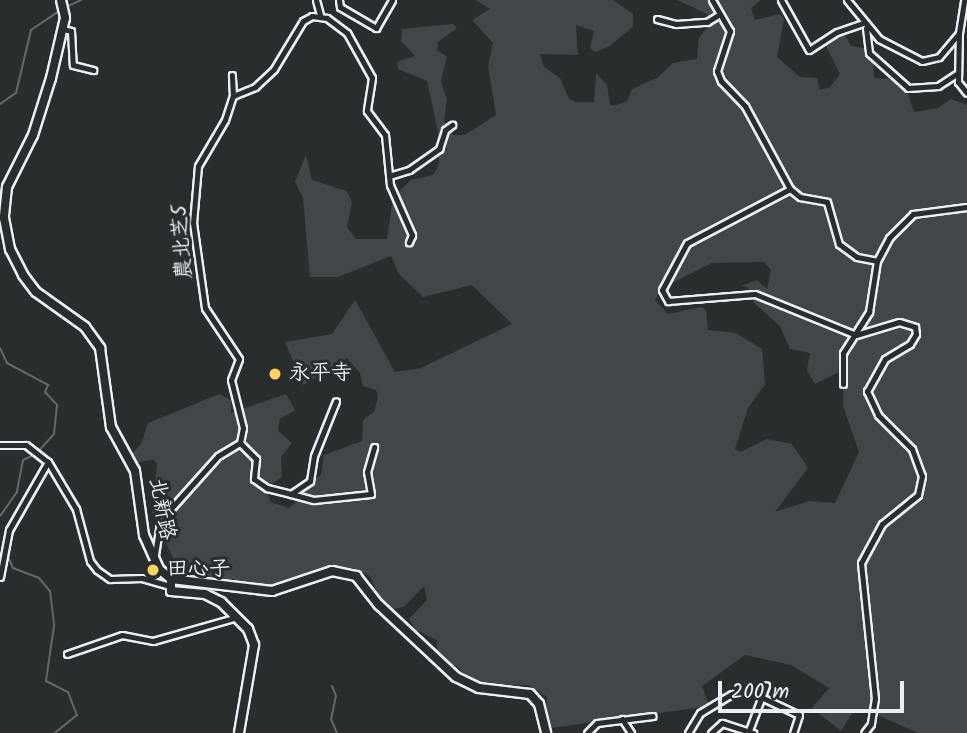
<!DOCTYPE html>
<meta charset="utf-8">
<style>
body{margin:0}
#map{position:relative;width:967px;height:733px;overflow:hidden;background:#2a2d2e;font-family:Kalam,"LXGW WenKai TC",sans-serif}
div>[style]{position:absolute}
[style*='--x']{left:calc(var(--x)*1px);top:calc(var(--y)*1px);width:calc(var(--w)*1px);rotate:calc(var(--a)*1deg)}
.green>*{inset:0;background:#424648}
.stream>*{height:2px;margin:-1px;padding:0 1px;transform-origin:1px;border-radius:1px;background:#63686b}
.roads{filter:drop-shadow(2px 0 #e8f1f8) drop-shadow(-2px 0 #e8f1f8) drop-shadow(0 2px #e8f1f8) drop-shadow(0 -2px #e8f1f8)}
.street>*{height:5px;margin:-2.5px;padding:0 2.5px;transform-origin:2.5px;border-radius:2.5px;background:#2a2d2e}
.secondary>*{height:8px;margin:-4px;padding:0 4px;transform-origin:4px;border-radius:4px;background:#2a2d2e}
.dots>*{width:19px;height:19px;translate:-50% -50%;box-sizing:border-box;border:4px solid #2a2d2e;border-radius:50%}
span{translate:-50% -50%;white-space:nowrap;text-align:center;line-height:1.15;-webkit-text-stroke:6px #2a2d2e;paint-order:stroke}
.street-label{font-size:21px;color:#e8f1f8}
.poi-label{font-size:21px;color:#e8f1f8}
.left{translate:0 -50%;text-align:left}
.scale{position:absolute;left:718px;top:681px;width:186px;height:32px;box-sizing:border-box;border:4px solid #e8f1f8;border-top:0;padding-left:9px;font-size:21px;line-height:24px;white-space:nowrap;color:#e8f1f8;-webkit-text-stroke:5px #2a2d2e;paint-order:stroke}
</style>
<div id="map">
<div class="green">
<i style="clip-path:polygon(evenodd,475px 0,613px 0,633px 14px,633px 27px,608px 47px,595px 52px,590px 48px,594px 31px,576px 25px,578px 55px,540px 54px,544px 67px,560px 78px,569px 99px,575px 102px,594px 102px,596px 73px,607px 85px,610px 105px,616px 105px,627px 101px,632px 89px,657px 78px,673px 63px,697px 59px,699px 38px,709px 25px,707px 14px,677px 0,761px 0,751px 8px,755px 20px,780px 14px,784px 19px,777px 57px,800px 77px,817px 78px,820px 90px,830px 87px,840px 74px,823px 40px,845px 35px,851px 46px,864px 48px,873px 57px,874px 78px,895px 79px,905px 85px,914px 112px,938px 108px,951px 99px,967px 105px,967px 733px,918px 733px,871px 712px,854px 710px,841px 731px,812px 708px,829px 688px,791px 665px,745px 655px,702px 686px,710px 706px,544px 729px,547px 697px,529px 685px,473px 684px,458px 667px,437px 660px,437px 640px,416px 630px,409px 619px,427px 600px,424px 586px,404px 607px,385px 610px,370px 576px,353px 568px,290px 583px,263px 598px,199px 576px,173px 558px,152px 512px,157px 464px,153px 459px,130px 465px,125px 462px,141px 444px,148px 423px,219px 394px,231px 400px,231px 413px,286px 394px,295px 410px,280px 419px,278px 431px,292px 443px,281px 457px,282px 477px,265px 489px,271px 502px,289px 508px,300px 499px,305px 485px,321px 475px,324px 455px,362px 441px,363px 420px,374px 412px,378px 397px,376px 390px,363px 386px,360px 373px,347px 358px,303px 385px,285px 342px,332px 334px,355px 300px,395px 372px,421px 368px,512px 324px,472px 285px,423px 297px,399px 274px,391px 256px,338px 277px,310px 277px,303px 198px,295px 182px,306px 154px,312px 180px,347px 191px,352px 202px,347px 227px,356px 239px,387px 239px,393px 197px,411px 180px,433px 175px,439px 165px,438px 131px,427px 81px,398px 69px,397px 62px,415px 56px,401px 41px,402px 29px,453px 24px,457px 28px,438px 42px,437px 50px,447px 57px,441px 81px,447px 99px,444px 121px,453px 135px,465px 135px,496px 115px,488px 66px,493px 43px,472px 20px,490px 9px,475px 0,764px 262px,771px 270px,767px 289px,757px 280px,741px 286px,748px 287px,754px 303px,780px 326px,790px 349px,810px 353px,807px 370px,815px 384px,839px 372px,844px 376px,843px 406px,859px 452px,835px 503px,809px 501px,775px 512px,808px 468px,792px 444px,767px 439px,741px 452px,735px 449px,748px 408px,765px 384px,762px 349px,736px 333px,708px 330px,706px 310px,701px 307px,668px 314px,655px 300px,662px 288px,712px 263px,764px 262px)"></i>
</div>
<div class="stream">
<i style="--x:66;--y:7;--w:17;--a:-25"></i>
<i style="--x:0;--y:104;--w:19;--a:-35"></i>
<i style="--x:16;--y:93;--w:65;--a:-76.6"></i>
<i style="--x:31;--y:30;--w:36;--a:-34"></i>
<i style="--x:0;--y:348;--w:17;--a:65"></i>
<i style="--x:7;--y:363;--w:47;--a:28.2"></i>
<i style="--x:48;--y:385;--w:8;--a:113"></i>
<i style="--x:45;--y:392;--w:18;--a:47"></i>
<i style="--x:57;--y:405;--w:29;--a:96"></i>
<i style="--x:54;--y:434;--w:27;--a:132"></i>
<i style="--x:36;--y:454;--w:14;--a:155"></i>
<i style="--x:23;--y:460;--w:33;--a:101"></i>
<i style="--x:17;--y:492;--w:29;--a:125"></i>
<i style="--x:7;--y:554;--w:15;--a:67"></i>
<i style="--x:13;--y:568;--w:28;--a:21"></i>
<i style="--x:39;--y:578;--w:17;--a:50"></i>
<i style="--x:50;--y:591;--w:35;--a:83"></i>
<i style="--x:54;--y:626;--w:56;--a:98.3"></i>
<i style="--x:46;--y:681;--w:25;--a:27"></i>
<i style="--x:68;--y:692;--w:25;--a:69"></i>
<i style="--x:77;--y:715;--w:28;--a:141"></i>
<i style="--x:332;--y:686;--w:11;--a:68"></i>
<i style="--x:336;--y:696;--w:24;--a:102"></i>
<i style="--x:331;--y:719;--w:15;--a:67"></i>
</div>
<div class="roads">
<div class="street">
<i style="--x:316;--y:0;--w:16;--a:75"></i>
<i style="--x:339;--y:0;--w:7;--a:82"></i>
<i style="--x:340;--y:7;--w:42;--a:30.3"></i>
<i style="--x:376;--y:28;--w:32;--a:-60"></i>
<i style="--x:712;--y:0;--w:36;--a:60"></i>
<i style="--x:730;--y:31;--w:42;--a:108"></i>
<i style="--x:717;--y:71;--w:11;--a:68"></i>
<i style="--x:721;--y:81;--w:35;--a:46"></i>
<i style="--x:745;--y:106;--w:94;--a:61.5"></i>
<i style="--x:790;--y:189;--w:13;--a:39"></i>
<i style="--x:800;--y:197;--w:27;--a:10"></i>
<i style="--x:827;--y:202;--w:44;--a:74.1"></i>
<i style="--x:839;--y:244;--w:22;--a:36"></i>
<i style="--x:857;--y:257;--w:20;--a:11"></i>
<i style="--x:781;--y:0;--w:57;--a:60.8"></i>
<i style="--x:809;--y:50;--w:33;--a:-33"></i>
<i style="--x:837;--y:32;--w:28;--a:-19"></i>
<i style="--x:847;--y:0;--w:50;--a:50.6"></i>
<i style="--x:879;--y:39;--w:48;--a:27.1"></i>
<i style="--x:922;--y:61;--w:17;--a:-13"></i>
<i style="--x:939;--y:57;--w:31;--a:-50"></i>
<i style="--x:959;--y:33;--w:33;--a:-81"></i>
<i style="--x:657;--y:19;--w:20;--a:15"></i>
<i style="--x:676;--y:24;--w:31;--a:-4"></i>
<i style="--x:707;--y:22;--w:15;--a:-32"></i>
<i style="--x:866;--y:28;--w:25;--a:83"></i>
<i style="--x:869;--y:53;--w:52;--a:41.9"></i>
<i style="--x:908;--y:88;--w:30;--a:-4"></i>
<i style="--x:938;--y:86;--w:24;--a:-33"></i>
<i style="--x:63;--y:29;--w:8;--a:14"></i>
<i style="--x:71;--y:31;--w:34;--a:87"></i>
<i style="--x:73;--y:65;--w:21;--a:14"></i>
<i style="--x:959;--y:33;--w:49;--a:91.2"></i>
<i style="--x:958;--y:82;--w:14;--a:51"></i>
<i style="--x:233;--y:96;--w:24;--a:-22"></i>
<i style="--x:255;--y:87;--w:26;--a:-43"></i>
<i style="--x:274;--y:69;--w:56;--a:-58.9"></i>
<i style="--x:303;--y:21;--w:10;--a:-29"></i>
<i style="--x:312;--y:16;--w:15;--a:8"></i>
<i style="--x:327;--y:18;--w:25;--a:37"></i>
<i style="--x:347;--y:33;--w:51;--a:60.9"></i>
<i style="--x:372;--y:78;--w:33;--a:99"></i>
<i style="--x:367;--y:111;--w:30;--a:53"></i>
<i style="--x:385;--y:135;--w:50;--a:84.3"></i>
<i style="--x:390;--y:185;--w:55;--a:66.3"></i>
<i style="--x:412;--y:235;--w:8;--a:113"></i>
<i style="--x:389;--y:176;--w:21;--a:-17"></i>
<i style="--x:409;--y:170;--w:37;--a:-35"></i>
<i style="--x:439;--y:149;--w:20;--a:-72"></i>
<i style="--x:445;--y:130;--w:9;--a:-36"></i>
<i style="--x:790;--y:189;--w:116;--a:152.3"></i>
<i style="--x:687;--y:243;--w:53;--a:118"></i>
<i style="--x:662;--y:290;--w:13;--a:61"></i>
<i style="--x:668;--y:301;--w:87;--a:-4.6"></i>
<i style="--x:755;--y:294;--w:109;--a:22.1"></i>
<i style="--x:856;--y:335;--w:45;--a:-16.8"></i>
<i style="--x:899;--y:322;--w:17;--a:17"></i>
<i style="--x:915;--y:327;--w:7;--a:82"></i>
<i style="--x:916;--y:334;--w:12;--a:121"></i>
<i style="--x:910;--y:344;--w:29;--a:149"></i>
<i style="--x:885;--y:359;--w:37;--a:119"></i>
<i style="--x:867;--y:391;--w:26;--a:65"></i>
<i style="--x:878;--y:415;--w:48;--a:45"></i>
<i style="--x:912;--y:449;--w:29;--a:70"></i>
<i style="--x:922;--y:476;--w:19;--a:102"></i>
<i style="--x:918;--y:495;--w:46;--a:141.1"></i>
<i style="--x:882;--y:524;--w:44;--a:118.3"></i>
<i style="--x:861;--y:563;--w:136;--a:84.1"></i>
<i style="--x:875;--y:698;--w:26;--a:99"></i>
<i style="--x:871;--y:724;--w:11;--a:128"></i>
<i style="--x:843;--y:384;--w:31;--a:-90"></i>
<i style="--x:843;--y:353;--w:49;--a:-57.6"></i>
<i style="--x:869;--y:312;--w:52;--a:-81.1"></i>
<i style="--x:877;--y:261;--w:26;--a:-62"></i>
<i style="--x:889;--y:238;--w:34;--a:-45"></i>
<i style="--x:913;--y:214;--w:54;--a:-7.4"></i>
<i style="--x:240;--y:443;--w:23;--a:45"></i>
<i style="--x:256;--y:459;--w:20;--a:96"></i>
<i style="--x:254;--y:479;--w:16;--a:35"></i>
<i style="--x:267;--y:488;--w:25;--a:14"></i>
<i style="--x:291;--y:494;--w:23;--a:-34"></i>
<i style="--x:310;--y:481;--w:25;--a:-81"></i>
<i style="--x:314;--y:456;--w:59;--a:-68.2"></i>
<i style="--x:0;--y:445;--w:26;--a:0"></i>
<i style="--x:26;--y:445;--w:28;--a:38"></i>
<i style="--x:48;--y:462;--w:55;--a:59.2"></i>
<i style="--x:76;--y:509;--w:54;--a:74.9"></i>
<i style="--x:90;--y:561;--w:11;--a:52"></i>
<i style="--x:97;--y:570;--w:16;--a:35"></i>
<i style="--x:110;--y:579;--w:32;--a:-2"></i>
<i style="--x:142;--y:578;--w:29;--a:16"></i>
<i style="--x:291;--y:494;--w:24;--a:15"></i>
<i style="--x:314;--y:500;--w:57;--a:-6"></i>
<i style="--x:371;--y:494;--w:22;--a:-100"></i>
<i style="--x:367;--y:472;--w:26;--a:-74"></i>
<i style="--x:154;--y:561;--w:33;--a:-81"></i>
<i style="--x:159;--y:528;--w:17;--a:-62"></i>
<i style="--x:167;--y:513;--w:76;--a:-48.2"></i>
<i style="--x:218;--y:456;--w:26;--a:-31"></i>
<i style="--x:240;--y:443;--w:15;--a:-79"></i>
<i style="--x:243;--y:428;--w:49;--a:-104"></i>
<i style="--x:231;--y:380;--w:22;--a:-69"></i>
<i style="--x:239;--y:359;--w:61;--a:-123.7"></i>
<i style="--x:205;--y:308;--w:86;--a:-98"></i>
<i style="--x:193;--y:223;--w:57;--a:-85"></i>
<i style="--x:198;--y:166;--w:53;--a:-59.6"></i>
<i style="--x:225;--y:120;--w:25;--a:-72"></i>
<i style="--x:233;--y:96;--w:21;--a:-93"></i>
<i style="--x:0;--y:577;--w:48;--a:-79.2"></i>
<i style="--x:9;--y:530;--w:78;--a:-60.2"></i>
<i style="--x:67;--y:654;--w:58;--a:-19.1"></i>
<i style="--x:122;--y:635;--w:32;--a:11"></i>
<i style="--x:153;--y:641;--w:87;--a:-15.9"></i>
<i style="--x:761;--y:697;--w:42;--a:25.3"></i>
<i style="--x:799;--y:715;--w:19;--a:108"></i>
<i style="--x:622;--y:719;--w:17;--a:57"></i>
<i style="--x:587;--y:733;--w:14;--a:-45"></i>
<i style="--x:597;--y:723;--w:56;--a:-7.1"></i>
<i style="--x:688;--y:733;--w:23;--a:-59"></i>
<i style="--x:700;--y:713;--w:37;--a:-31"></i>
<i style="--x:711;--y:733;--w:15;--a:-42"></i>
<i style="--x:722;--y:723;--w:33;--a:18"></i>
<i style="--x:748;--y:733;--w:51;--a:-69.4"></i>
</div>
<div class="secondary">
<i style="--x:61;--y:0;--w:18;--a:77"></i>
<i style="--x:65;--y:18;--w:62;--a:103.1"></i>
<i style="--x:51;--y:78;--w:60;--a:107.5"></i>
<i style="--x:33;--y:135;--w:58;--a:116.6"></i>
<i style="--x:7;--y:187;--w:31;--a:96"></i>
<i style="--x:4;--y:218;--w:32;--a:79"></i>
<i style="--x:10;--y:249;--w:29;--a:63"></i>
<i style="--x:23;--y:275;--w:21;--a:53"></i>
<i style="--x:36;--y:292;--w:60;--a:35.5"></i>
<i style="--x:85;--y:327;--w:26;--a:54"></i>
<i style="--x:100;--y:348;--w:80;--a:82.1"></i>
<i style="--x:111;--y:427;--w:50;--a:61.4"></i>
<i style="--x:135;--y:471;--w:65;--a:82"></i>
<i style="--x:144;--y:535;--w:37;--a:66"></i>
<i style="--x:159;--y:569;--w:16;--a:40"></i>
<i style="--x:171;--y:579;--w:102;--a:6.8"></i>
<i style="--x:272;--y:591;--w:63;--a:-18.4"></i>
<i style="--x:332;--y:571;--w:25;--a:12"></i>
<i style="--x:356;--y:576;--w:37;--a:52"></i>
<i style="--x:379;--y:605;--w:105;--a:43.1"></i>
<i style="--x:456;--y:677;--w:25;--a:26"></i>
<i style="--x:479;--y:688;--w:51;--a:6.7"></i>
<i style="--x:530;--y:694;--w:13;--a:48"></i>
<i style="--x:539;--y:704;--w:30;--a:76"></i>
<i style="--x:171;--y:579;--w:12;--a:90"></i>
<i style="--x:171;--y:591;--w:34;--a:5"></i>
<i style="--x:205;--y:594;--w:18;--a:27"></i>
<i style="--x:221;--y:602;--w:38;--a:45"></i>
<i style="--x:248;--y:629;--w:17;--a:69"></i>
<i style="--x:254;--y:645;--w:89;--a:99.7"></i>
</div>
</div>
<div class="dots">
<i style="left:275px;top:374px;background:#ffd166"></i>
<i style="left:153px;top:570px;background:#ffd166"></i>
</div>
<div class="street-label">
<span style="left:183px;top:242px;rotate:-94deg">農北芝5</span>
<span style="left:161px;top:509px;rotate:79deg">北新路</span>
</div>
<div class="poi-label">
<span class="left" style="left:289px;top:374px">永平寺</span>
<span class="left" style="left:167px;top:570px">田心子</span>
</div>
<div class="scale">200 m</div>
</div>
